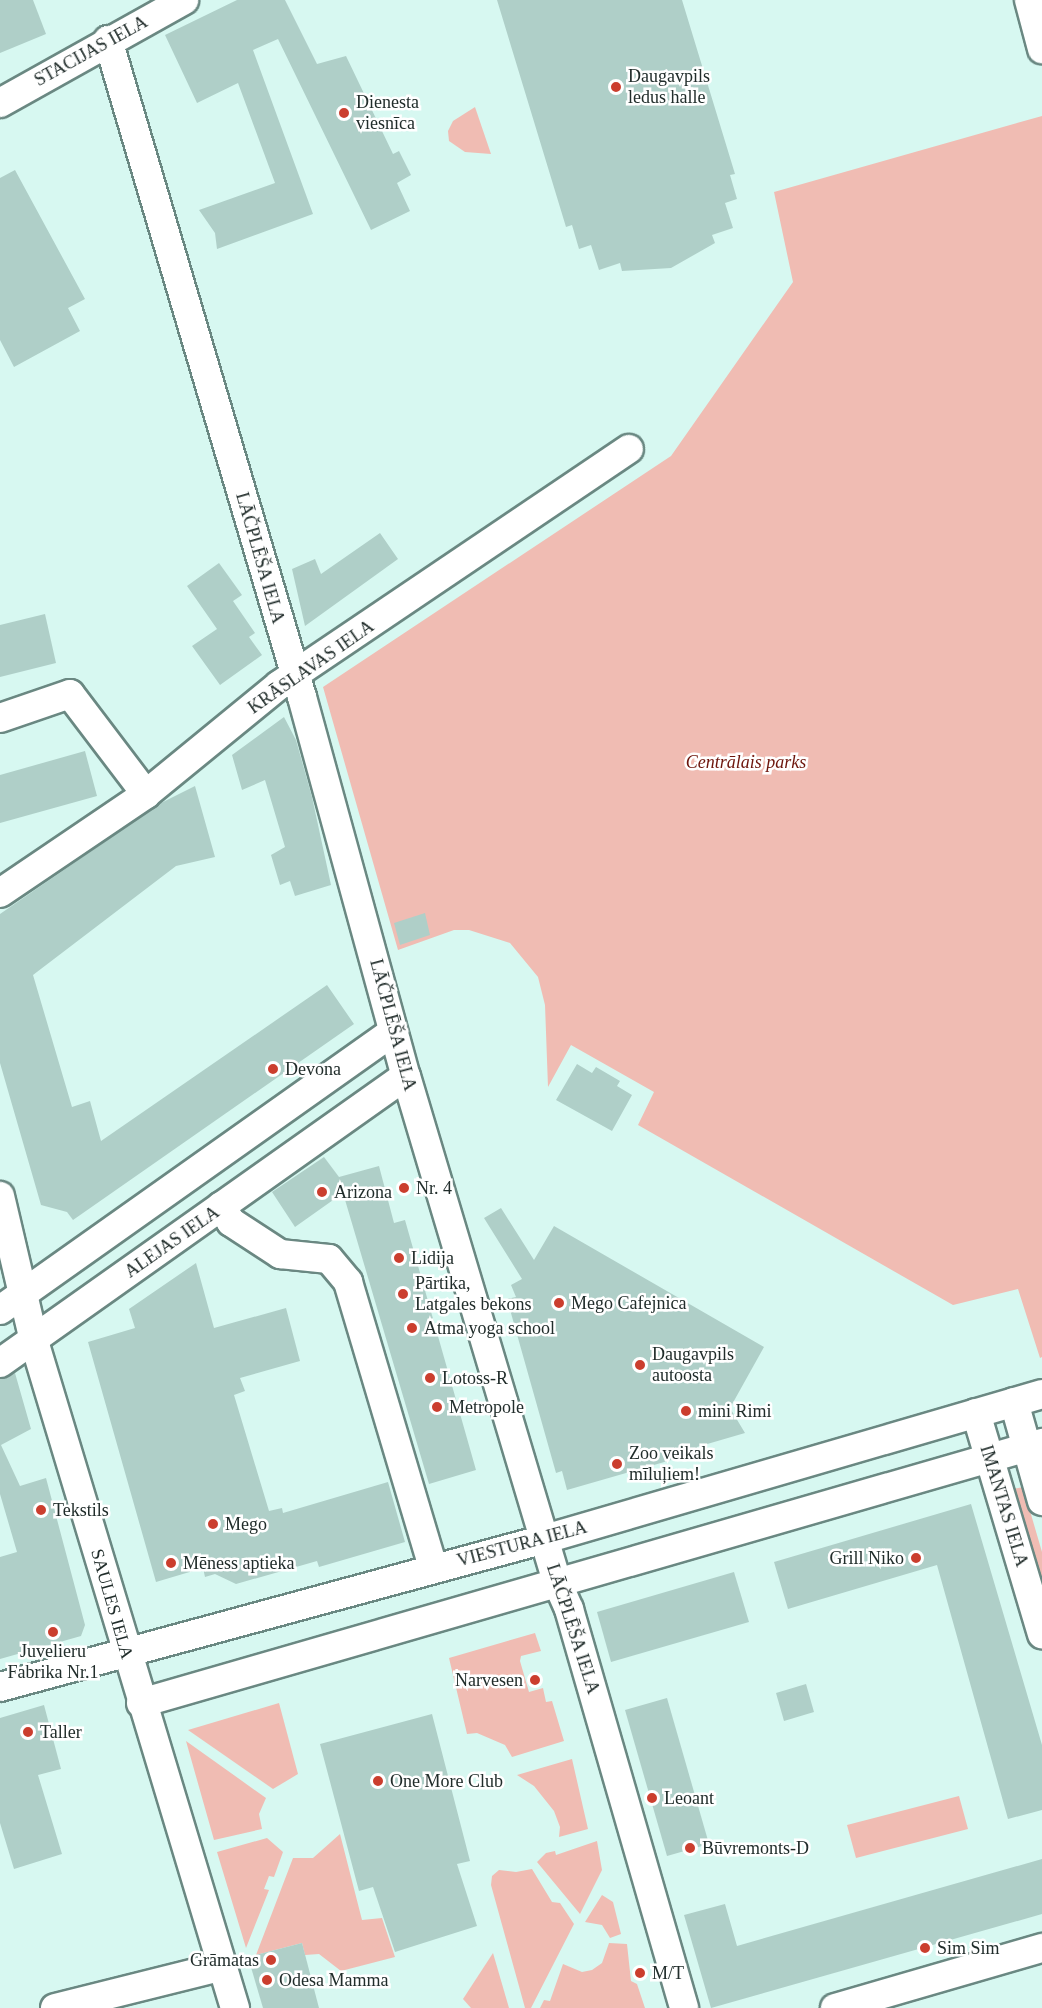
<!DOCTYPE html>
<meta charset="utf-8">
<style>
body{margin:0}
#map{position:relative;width:1042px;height:2008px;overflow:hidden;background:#d7f8f1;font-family:Georgia,serif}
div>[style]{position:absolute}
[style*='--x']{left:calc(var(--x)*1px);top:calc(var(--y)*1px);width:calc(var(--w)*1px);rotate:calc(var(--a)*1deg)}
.green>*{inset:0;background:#f0bcb3}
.building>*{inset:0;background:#afcfc8}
.roads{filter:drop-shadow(2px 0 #6a8882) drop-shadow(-2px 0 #6a8882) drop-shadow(0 2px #6a8882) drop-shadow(0 -2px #6a8882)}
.minor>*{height:28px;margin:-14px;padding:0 14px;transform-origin:14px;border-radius:14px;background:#fff}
.dots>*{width:16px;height:16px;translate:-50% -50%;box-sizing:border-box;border:3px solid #fff;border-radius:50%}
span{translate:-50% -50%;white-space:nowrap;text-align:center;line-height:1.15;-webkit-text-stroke:5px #fff;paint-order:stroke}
.street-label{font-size:18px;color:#212d2b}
.poi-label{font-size:18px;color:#212d2b}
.left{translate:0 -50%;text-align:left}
.right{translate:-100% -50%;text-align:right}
.park-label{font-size:18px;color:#6d150c;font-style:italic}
</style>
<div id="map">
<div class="green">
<i style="clip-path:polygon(475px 107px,491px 154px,465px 152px,449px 141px,448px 131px,453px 121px)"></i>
<i style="clip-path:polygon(1042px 116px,1042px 1357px,1040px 1358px,1018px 1289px,953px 1305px,638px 1125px,654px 1092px,571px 1045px,548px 1087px,545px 1005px,538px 977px,510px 943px,469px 930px,454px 930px,398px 950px,323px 687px,671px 456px,793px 282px,774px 192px)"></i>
<i style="clip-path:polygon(1023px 1487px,1042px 1552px,1042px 1587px,1013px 1489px)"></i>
<i style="clip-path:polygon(535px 1633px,541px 1651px,521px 1656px,520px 1661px,529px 1692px,543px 1688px,546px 1702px,552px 1701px,564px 1741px,512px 1757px,505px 1745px,477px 1733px,467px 1734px,449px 1658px)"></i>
<i style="clip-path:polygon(279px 1703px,298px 1774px,273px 1789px,188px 1730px)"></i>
<i style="clip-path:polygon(186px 1741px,266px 1798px,259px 1814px,262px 1829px,214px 1840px)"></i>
<i style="clip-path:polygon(572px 1759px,588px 1829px,559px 1837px,560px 1827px,554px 1811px,534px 1786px,517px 1775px)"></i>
<i style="clip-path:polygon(959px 1796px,968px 1829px,856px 1858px,847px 1825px)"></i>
<i style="clip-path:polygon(340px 1834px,362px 1920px,382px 1918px,395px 1957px,341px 1971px,319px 1954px,305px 1955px,302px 1943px,256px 1955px,293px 1858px,313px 1858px)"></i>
<i style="clip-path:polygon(267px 1838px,283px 1852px,274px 1877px,269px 1876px,264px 1889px,269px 1890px,246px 1948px,217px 1852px)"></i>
<i style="clip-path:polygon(597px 1841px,602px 1870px,580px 1914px,537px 1862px,546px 1853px,555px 1851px,556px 1855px)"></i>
<i style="clip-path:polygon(532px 1869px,552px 1902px,560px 1903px,574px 1924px,531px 2008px,525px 2008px,491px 1885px,492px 1876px,499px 1870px,516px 1872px)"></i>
<i style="clip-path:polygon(602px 1895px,613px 1902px,621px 1934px,610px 1938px,602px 1925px,585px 1922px)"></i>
<i style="clip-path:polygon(609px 1943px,627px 1944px,631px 1981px,637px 1984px,645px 2008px,540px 2008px,544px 2000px,550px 2001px,563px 1964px,582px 1972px,592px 1970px,602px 1963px)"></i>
<i style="clip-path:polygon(493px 1953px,509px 2008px,471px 2008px,463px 1999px)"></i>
</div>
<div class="building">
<i style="clip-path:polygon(0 0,33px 0,46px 34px,0 53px)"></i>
<i style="clip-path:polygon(237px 0,285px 0,317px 64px,346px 56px,393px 154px,399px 151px,411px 175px,397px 183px,410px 211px,371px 230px,278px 39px,253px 50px,313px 214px,217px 249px,215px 233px,199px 210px,275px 183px,238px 83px,197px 103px,165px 35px)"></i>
<i style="clip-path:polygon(497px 0,682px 0,735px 174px,730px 175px,737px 199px,725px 203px,733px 228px,712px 235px,715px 243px,671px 268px,622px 271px,620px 263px,599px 270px,591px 245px,579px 249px,572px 225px,566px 227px)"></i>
<i style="clip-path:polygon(15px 170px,85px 299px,68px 308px,80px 331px,14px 367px,0 340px,0 178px)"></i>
<i style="clip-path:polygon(380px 533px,398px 559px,305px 626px,292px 569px,315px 559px,321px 574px)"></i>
<i style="clip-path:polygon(219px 563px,242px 595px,233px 601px,255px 633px,249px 637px,262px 655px,220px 685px,192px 646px,217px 629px,187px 586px)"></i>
<i style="clip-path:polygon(45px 614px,56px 663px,0 677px,0 625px)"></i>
<i style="clip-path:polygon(284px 717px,296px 740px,312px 797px,331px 885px,295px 896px,290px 881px,280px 885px,271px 855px,285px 847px,265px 780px,242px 790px,232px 755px)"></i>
<i style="clip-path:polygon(85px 751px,97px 796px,0 823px,0 775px)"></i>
<i style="clip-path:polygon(195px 786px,215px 857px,176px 866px,33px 975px,72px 1107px,90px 1101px,101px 1141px,327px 985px,354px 1024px,73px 1220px,67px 1212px,41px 1205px,0 1063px,0 914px,161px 803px)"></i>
<i style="clip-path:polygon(425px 913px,430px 935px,400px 945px,394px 923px)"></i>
<i style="clip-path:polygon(577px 1064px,592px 1073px,596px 1067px,620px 1081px,617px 1086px,632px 1095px,612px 1131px,556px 1100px)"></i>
<i style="clip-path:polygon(324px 1157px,339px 1177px,379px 1166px,394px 1223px,405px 1220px,476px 1470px,429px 1484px,343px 1193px,295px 1227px,272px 1192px)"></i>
<i style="clip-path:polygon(501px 1208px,534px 1260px,554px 1226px,764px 1347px,730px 1408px,745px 1433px,697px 1447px,699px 1452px,567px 1490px,562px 1471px,556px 1473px,507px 1299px,516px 1297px,511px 1285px,522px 1279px,484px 1218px)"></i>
<i style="clip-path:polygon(196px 1263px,214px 1328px,286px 1308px,300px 1361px,240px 1378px,245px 1391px,234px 1395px,269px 1511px,282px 1508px,283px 1513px,388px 1482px,405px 1542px,319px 1567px,317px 1561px,236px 1584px,215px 1574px,205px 1577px,203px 1568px,156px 1582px,88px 1342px,135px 1328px,129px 1309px)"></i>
<i style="clip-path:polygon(15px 1373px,31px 1429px,1px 1445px,20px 1486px,46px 1478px,85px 1625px,81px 1636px,0 1659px,0 1557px,17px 1552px,0 1494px,0 1379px)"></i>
<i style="clip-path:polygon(971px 1504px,1042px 1745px,1042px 1810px,1008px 1819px,937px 1565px,788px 1609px,774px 1562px)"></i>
<i style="clip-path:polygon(734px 1572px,749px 1622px,611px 1662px,597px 1612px)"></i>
<i style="clip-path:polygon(806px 1684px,814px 1712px,784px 1721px,776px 1693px)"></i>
<i style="clip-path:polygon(667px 1698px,709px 1844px,667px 1856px,625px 1710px)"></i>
<i style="clip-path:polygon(44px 1705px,61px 1769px,38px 1775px,62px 1854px,14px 1869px,0 1823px,0 1718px)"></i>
<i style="clip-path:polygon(432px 1714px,470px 1861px,457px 1864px,477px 1926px,395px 1952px,373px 1887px,359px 1891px,320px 1744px)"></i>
<i style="clip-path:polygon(1042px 1859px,1042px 1914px,711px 2008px,684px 1915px,725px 1904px,737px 1946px)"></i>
<i style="clip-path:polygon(302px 1943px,319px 2008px,263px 2008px,248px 1957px)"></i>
</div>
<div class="roads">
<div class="minor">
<i style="--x:1029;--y:0;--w:51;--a:75.1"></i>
<i style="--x:108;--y:40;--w:685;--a:73.55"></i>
<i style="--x:302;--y:697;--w:393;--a:74.7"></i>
<i style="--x:406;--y:1076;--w:528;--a:73.38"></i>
<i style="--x:557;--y:1582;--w:30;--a:66"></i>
<i style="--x:569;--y:1609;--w:415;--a:73.9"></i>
<i style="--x:0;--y:103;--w:211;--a:-29.2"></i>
<i style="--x:0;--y:718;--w:74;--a:-18.9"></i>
<i style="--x:70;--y:694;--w:126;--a:52.8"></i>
<i style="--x:0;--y:893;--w:176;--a:-34.1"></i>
<i style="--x:146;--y:794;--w:172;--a:-39.3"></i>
<i style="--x:279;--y:685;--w:422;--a:-34"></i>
<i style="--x:0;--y:1196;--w:149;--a:76.8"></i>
<i style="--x:34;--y:1341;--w:697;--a:73.23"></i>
<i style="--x:221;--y:1206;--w:19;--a:58"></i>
<i style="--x:231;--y:1222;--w:59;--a:33.1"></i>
<i style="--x:280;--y:1254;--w:49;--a:5.8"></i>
<i style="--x:329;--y:1259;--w:30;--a:50"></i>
<i style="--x:348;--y:1282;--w:298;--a:73.4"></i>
<i style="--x:0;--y:1310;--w:481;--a:-35.3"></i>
<i style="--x:0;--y:1363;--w:497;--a:-35.3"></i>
<i style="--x:1014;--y:1402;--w:103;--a:74.2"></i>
<i style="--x:976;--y:1413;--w:231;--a:73.4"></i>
<i style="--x:0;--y:1687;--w:565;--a:-15.19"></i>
<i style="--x:545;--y:1539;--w:518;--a:-16.26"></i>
<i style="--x:141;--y:1703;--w:938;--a:-16.1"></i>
<i style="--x:55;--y:2008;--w:173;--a:-14"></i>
<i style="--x:835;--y:2008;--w:216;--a:-16.2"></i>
</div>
</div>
<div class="dots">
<i style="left:616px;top:87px;background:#cb3e2e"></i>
<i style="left:344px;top:113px;background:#cb3e2e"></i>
<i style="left:273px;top:1069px;background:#cb3e2e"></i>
<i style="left:404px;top:1188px;background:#cb3e2e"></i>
<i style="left:322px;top:1192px;background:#cb3e2e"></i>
<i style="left:399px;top:1258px;background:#cb3e2e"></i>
<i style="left:403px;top:1294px;background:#cb3e2e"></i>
<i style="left:559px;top:1303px;background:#cb3e2e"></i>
<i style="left:412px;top:1328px;background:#cb3e2e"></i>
<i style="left:640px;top:1365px;background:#cb3e2e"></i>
<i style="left:430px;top:1378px;background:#cb3e2e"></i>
<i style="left:437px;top:1407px;background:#cb3e2e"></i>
<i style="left:686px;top:1411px;background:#cb3e2e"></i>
<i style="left:617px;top:1464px;background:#cb3e2e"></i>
<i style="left:41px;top:1510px;background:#cb3e2e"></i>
<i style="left:213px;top:1524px;background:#cb3e2e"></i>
<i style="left:916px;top:1558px;background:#cb3e2e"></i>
<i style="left:171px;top:1563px;background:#cb3e2e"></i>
<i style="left:53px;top:1632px;background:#cb3e2e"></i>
<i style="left:535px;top:1680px;background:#cb3e2e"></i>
<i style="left:28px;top:1732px;background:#cb3e2e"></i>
<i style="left:378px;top:1781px;background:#cb3e2e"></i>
<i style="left:652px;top:1798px;background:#cb3e2e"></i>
<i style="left:690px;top:1848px;background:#cb3e2e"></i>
<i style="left:925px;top:1948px;background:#cb3e2e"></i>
<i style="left:271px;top:1960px;background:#cb3e2e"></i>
<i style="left:640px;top:1973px;background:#cb3e2e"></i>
<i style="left:267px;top:1980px;background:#cb3e2e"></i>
</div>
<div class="street-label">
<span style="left:91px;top:51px;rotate:-29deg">STACIJAS IELA</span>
<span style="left:260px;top:558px;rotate:74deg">LĀČPLĒŠA IELA</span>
<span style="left:311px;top:667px;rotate:-35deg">KRĀSLAVAS IELA</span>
<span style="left:393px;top:1025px;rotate:75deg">LĀČPLĒŠA IELA</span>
<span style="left:172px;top:1242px;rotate:-35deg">ALEJAS IELA</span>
<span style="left:1004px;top:1506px;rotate:73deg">IMANTAS IELA</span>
<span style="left:522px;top:1544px;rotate:-15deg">VIESTURA IELA</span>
<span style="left:112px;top:1604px;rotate:74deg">SAULES IELA</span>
<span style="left:573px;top:1629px;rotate:72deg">LĀČPLĒŠA IELA</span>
</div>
<div class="poi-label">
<span class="left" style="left:628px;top:87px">Daugavpils<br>ledus halle</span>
<span class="left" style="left:356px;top:113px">Dienesta<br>viesnīca</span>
<span class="left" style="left:285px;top:1069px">Devona</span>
<span class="left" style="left:416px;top:1188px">Nr. 4</span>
<span class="left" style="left:334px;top:1192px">Arizona</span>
<span class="left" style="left:411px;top:1258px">Lidija</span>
<span class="left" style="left:415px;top:1294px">Pārtika,<br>Latgales bekons</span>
<span class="left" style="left:571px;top:1303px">Mego Cafejnica</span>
<span class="left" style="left:424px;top:1328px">Atma yoga school</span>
<span class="left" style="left:652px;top:1365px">Daugavpils<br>autoosta</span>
<span class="left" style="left:442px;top:1378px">Lotoss-R</span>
<span class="left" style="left:449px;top:1407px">Metropole</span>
<span class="left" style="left:698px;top:1411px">mini Rimi</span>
<span class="left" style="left:629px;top:1464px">Zoo veikals<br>mīluļiem!</span>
<span class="left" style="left:53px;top:1510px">Tekstils</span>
<span class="left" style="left:225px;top:1524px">Mego</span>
<span class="right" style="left:904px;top:1558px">Grill Niko</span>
<span class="left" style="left:183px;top:1563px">Mēness aptieka</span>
<span style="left:53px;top:1662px">Juvelieru<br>Fabrika Nr.1</span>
<span class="right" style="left:523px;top:1680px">Narvesen</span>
<span class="left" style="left:40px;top:1732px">Taller</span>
<span class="left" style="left:390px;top:1781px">One More Club</span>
<span class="left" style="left:664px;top:1798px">Leoant</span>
<span class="left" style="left:702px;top:1848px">Būvremonts-D</span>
<span class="left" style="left:937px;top:1948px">Sim Sim</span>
<span class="right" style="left:259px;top:1960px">Grāmatas</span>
<span class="left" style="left:652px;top:1973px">M/T</span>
<span class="left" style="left:279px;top:1980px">Odesa Mamma</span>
</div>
<div class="park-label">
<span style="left:746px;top:762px">Centrālais parks</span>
</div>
</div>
